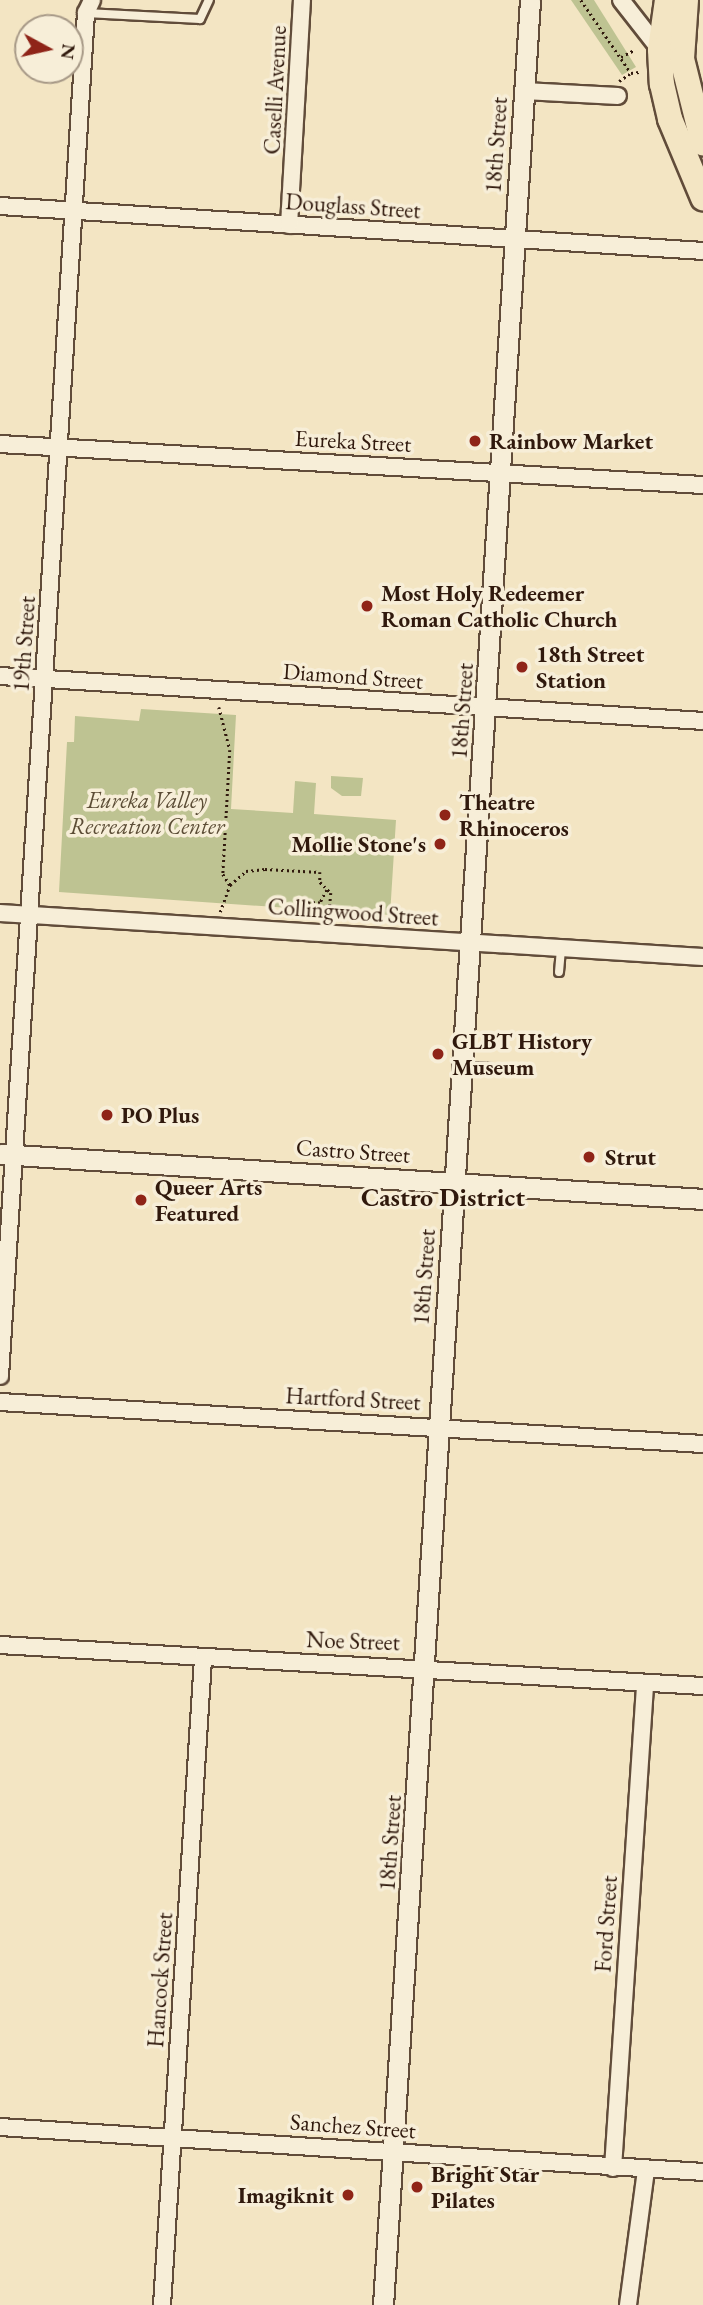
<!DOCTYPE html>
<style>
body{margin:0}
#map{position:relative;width:703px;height:2305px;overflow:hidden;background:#f3e5c3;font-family:"EB Garamond",serif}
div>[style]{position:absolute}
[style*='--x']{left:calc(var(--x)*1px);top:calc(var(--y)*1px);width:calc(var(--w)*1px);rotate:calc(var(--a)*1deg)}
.green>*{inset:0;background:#bec392}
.path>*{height:2.5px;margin-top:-1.25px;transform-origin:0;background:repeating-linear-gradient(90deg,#30190d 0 2px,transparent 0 5.5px)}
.roads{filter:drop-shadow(2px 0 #614c3a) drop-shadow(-2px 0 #614c3a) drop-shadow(0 2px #614c3a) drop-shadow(0 -2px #614c3a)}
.service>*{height:8px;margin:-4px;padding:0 4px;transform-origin:4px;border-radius:4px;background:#f7eed8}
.minor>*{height:16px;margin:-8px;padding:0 8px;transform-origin:8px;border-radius:8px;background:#f7eed8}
.tertiary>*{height:19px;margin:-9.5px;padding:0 9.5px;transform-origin:9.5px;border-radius:9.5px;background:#f7eed8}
.primary>*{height:24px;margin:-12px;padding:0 12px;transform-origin:12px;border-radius:12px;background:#f3e5c3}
.dots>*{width:19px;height:19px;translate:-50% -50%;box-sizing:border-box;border:4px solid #f7eed8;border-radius:50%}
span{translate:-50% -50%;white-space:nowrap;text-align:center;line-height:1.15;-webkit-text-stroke:7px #f7eed8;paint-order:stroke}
.street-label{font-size:23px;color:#30190d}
.poi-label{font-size:23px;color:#30190d;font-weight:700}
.left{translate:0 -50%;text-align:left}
.right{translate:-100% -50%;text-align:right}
.park-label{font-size:23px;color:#5b4c35;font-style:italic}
.quarter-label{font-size:26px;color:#30190d;font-weight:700}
.north{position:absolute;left:14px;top:14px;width:70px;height:70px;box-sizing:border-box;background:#f7eed8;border:2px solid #a79987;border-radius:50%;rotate:98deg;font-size:19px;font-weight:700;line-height:28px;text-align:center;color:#30190d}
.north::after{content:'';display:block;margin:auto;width:24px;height:32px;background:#8f2418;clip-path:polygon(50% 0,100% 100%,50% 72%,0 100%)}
</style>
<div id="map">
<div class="green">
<i style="clip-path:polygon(571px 0,594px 0,636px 67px,622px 75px)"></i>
<i style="clip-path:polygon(141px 709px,236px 715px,231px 809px,293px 813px,295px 781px,316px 783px,314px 814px,396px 820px,390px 915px,59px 892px,67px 742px,74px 742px,75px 716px,139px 721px)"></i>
<i style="clip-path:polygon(331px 776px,363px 778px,361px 796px,342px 796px,331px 788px)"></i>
</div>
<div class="path">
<i style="--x:581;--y:0;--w:88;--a:55.6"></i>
<i style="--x:631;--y:73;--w:8;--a:-7"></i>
<i style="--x:621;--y:57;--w:15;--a:-28"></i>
<i style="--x:619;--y:81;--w:14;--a:-34"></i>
<i style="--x:219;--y:707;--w:44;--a:75.7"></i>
<i style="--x:230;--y:750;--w:124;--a:93.2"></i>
<i style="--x:223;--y:874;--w:13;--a:58"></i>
<i style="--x:327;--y:890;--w:15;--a:118"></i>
<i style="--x:320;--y:903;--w:15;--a:-176"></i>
<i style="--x:305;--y:902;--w:4;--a:117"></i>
<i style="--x:303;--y:906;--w:26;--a:7"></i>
<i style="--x:220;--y:912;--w:29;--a:-70"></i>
<i style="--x:230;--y:885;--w:21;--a:-41"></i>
<i style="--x:246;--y:871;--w:19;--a:-6"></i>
<i style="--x:265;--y:869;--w:55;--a:3.1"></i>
<i style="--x:320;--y:872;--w:10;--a:90"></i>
<i style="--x:320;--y:882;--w:16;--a:45"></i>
<i style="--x:331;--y:893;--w:22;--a:95"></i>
</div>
<div class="roads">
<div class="service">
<i style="--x:86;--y:13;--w:114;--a:3"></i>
<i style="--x:200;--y:19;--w:21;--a:-65"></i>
<i style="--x:559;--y:972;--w:24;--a:-85"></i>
<i style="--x:463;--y:1067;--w:25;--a:2"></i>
</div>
<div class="minor">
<i style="--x:621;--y:0;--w:63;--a:52"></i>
<i style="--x:524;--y:91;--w:94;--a:3"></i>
<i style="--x:0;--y:206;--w:704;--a:3.66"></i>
<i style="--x:289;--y:225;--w:225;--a:-86.7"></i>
<i style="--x:0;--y:444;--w:704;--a:3.34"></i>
<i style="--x:0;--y:676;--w:704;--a:3.66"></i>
<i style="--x:0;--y:913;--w:704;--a:3.58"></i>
<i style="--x:0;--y:1376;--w:1366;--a:-86.39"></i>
<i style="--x:86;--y:13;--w:14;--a:-65"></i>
<i style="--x:0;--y:1402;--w:704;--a:3.42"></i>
<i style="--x:0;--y:1645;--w:704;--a:3.34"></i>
<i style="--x:0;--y:2127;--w:704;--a:3.66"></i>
<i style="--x:613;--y:2168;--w:486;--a:-86.2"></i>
<i style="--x:162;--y:2305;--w:648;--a:-86.37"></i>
<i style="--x:628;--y:2305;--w:136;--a:-82.4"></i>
</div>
<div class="tertiary">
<i style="--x:0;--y:1154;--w:704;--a:3.66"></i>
<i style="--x:383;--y:2305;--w:2310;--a:-86.35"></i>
</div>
<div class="primary">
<i style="--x:667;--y:0;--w:50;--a:98"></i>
<i style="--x:660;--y:50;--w:34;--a:87"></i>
<i style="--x:662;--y:84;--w:36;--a:77"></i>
<i style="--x:670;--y:119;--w:86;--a:67.3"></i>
<i style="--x:686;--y:0;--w:59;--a:93.9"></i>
<i style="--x:682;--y:59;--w:87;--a:76"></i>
</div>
</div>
<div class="dots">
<i style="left:475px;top:441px;background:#8f2418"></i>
<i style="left:367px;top:606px;background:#8f2418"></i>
<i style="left:522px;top:667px;background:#8f2418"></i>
<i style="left:445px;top:815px;background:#8f2418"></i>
<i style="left:440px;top:844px;background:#8f2418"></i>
<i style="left:438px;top:1054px;background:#8f2418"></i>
<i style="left:107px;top:1115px;background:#8f2418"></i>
<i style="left:589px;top:1157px;background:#8f2418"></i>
<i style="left:141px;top:1200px;background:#8f2418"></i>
<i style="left:417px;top:2187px;background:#8f2418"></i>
<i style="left:348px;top:2195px;background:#8f2418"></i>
</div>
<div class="street-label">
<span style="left:275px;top:90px;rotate:-87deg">Caselli Avenue</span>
<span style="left:496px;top:145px;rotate:-86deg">18th Street</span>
<span style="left:353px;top:206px;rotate:4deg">Douglass Street</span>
<span style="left:353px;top:441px;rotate:3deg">Eureka Street</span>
<span style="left:24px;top:644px;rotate:-86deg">19th Street</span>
<span style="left:353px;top:676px;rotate:4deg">Diamond Street</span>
<span style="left:462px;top:711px;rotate:-86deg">18th Street</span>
<span style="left:353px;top:912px;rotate:4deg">Collingwood Street</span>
<span style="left:353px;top:1151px;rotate:4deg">Castro Street</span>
<span style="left:424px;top:1277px;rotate:-86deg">18th Street</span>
<span style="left:353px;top:1399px;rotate:3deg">Hartford Street</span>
<span style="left:353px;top:1641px;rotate:2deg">Noe Street</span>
<span style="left:390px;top:1843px;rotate:-86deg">18th Street</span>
<span style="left:606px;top:1924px;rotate:-86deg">Ford Street</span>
<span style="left:160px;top:1980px;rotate:-86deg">Hancock Street</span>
<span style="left:353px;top:2126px;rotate:4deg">Sanchez Street</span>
</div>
<div class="poi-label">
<span class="left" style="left:489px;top:441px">Rainbow Market</span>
<span class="left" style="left:381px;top:606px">Most Holy Redeemer<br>Roman Catholic Church</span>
<span class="left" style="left:536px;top:667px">18th Street<br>Station</span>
<span class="left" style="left:459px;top:815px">Theatre<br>Rhinoceros</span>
<span class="right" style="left:426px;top:844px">Mollie Stone's</span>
<span class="left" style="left:452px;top:1054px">GLBT History<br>Museum</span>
<span class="left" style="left:121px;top:1115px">PO Plus</span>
<span class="left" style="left:605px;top:1157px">Strut</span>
<span class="left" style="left:155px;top:1200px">Queer Arts<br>Featured</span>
<span class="left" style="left:431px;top:2187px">Bright Star<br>Pilates</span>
<span class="right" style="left:334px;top:2195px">Imagiknit</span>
</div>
<div class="park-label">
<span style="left:147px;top:813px">Eureka Valley<br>Recreation Center</span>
</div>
<div class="quarter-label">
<span style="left:443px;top:1198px">Castro District</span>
</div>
<div class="north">N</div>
</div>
